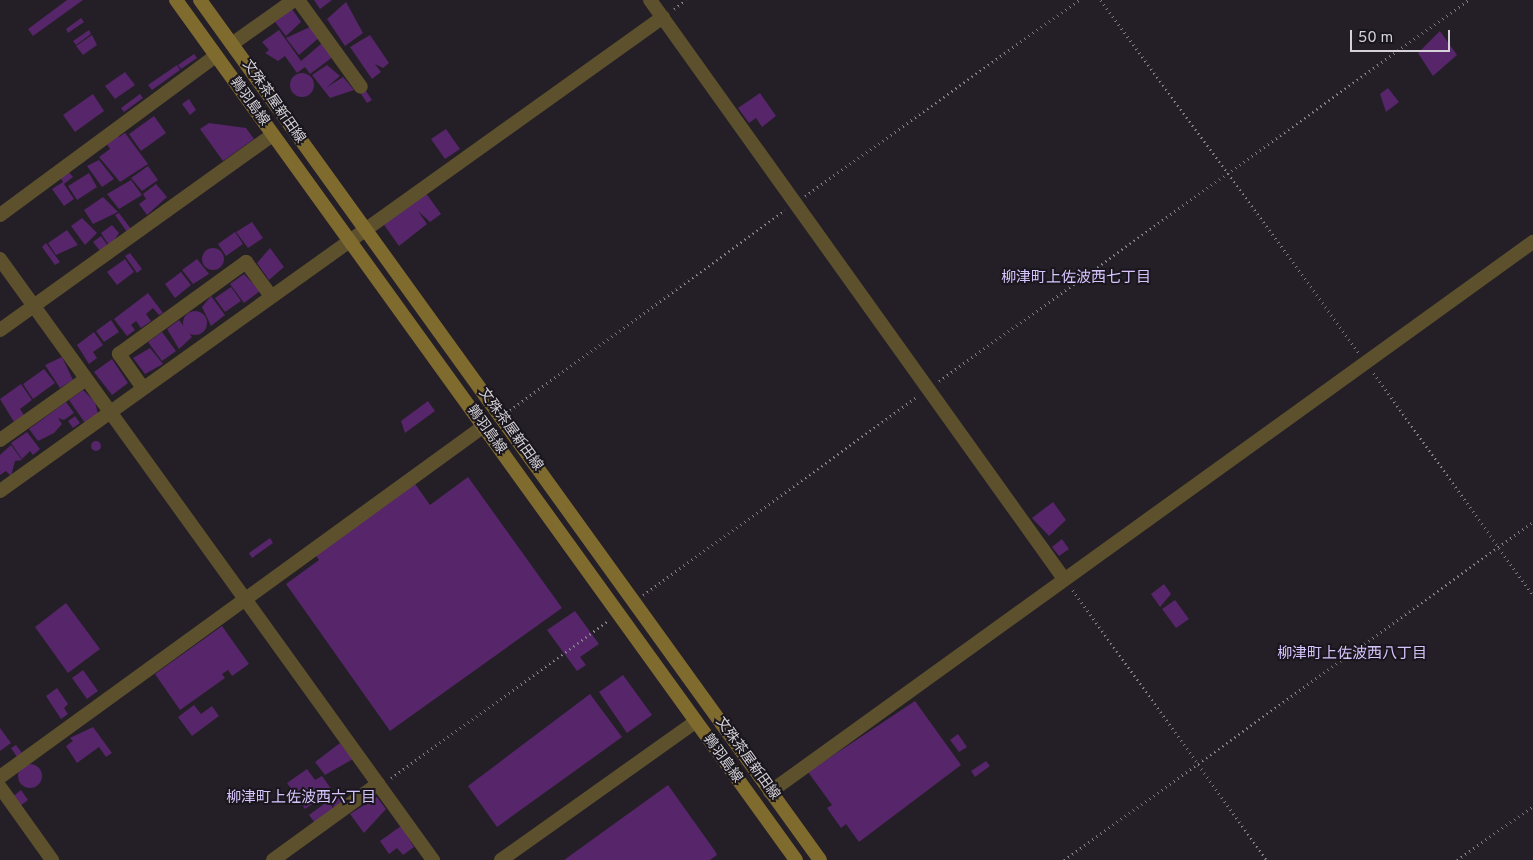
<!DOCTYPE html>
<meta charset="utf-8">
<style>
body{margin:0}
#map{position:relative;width:1533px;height:860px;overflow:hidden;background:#241f26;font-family:Overpass,"Noto Sans JP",sans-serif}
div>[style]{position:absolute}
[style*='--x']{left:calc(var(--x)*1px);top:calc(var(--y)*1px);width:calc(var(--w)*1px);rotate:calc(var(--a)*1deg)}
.building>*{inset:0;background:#56256a}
.round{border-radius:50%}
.path>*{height:2.5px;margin-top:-1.25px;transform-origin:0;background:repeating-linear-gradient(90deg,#837f85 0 1px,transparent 0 5px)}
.minor>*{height:14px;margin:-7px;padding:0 7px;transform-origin:7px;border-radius:7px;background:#5d512d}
.tertiary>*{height:14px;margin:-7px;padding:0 7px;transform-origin:7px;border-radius:7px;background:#5d512d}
.secondary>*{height:14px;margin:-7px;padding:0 7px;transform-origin:7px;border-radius:7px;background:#806b2f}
span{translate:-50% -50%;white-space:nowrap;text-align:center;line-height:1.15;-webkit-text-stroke:4px #1a161d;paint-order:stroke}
.street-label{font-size:14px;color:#d5d2d7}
.neighbourhood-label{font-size:15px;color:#d7c4fd}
.scale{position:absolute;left:1350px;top:30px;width:100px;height:22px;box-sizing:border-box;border:2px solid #d5d2d7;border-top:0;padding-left:6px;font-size:15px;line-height:18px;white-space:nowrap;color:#d5d2d7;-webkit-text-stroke:4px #1a161d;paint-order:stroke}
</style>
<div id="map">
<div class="building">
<i style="clip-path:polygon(67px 0,83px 0,33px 36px,28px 29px)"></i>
<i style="clip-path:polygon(314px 0,332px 0,320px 9px)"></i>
<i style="clip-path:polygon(346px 2px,363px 33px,345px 46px,327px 19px)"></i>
<i style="clip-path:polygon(292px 9px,301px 22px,286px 36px,275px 22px)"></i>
<i style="clip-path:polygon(81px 18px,84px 22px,68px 33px,66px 29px)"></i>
<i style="clip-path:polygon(312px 26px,320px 37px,299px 55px,286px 38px)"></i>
<i style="clip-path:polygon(89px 30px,91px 34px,76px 45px,73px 41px)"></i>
<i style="clip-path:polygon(279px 30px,301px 61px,322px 43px,334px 56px,310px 74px,305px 67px,297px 73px,285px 56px,278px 61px,265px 53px,269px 50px,262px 42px)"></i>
<i style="clip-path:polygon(1440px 31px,1457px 55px,1433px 76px,1418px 53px)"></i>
<i style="clip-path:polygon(92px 35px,97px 45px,83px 55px,76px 46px)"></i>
<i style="clip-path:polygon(370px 35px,389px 63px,383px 68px,375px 64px,381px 72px,372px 79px,350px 47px)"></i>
<i style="clip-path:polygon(194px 54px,197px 58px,181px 69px,178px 65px)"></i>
<i style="clip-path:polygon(177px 65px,180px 70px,152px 90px,148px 85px)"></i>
<i style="clip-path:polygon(327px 65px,340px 76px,326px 88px,343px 77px,354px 90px,330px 98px,312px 75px)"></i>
<i style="clip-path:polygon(125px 72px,135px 85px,115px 99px,105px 86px)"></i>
<i class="round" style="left:290px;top:73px;width:24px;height:24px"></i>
<i style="clip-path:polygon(1388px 88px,1399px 102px,1386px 112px,1380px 94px)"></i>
<i style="clip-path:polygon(366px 91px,372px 100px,367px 103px,361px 94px)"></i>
<i style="clip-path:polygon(760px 93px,776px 116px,762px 127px,756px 118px,749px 123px,738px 108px)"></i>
<i style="clip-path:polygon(93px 94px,104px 111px,75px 132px,63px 115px)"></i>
<i style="clip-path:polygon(140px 94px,143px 98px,124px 112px,121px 108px)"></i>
<i style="clip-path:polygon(189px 99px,196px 110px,190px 115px,182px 104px)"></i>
<i style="clip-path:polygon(154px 116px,166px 133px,141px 151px,129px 134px)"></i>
<i style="clip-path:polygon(209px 123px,246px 128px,254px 139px,223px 161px,200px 129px)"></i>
<i style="clip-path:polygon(446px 129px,460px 149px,445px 159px,431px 139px)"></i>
<i style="clip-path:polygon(116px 133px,119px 137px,125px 133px,148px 164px,120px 182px,99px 157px,110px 149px,105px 141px)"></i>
<i style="clip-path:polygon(99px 160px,114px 179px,102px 187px,87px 166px)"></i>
<i style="clip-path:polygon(148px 166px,158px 180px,142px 191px,131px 178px)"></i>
<i style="clip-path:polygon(67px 170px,73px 177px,64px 184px,74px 199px,64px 206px,52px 189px,63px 182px,59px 176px)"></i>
<i style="clip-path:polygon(89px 173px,97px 187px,77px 200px,68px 186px)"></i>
<i style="clip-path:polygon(131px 180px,142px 195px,119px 209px,107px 194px)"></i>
<i style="clip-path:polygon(156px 184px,167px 197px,147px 215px,139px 204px,146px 199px,143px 194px)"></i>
<i style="clip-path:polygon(425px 192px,441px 214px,430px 222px,418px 211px,427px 224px,399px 246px,382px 222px)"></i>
<i style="clip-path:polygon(103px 197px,118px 212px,93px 224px,84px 210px)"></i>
<i style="clip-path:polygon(119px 213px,131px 229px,127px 232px,115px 215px)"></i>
<i style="clip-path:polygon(82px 218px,97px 233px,85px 245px,71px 226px)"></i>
<i style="clip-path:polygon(252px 222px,263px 238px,248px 248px,236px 232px)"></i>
<i style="clip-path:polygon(112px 225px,119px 233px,110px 247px,101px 233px)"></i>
<i style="clip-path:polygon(67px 230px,78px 245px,56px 255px,48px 243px)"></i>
<i style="clip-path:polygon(235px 232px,243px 244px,226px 256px,218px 244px)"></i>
<i style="clip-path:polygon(101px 236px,108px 246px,100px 251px,93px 242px)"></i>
<i style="clip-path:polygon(46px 243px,60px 262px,55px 265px,42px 247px)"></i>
<i style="clip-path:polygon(270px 248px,284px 267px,269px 280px,257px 263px)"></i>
<i class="round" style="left:202px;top:248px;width:22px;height:22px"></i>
<i style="clip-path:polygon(130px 253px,142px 269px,137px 273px,125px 256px)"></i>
<i style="clip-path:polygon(125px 259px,134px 272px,117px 285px,107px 272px)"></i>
<i style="clip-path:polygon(197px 259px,209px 274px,193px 284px,182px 270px)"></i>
<i style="clip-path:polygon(181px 272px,191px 285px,175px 298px,165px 284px)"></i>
<i style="clip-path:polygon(244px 274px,260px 291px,244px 303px,230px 284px)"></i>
<i style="clip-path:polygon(231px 287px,241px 301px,225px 312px,215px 298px)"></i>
<i style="clip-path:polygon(148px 293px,163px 313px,159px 315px,153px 308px,146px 314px,151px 321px,141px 328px,136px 321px,131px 325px,135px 330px,127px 336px,114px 319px)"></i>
<i style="clip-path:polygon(211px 296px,225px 315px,211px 326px,202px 307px)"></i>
<i class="round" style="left:183px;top:311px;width:24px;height:24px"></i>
<i style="clip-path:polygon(111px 320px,119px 332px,104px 342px,96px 331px)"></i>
<i style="clip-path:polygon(179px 320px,192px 337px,179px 349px,167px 329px)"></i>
<i style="clip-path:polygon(94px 332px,103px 345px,93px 352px,97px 358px,89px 364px,77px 345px)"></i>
<i style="clip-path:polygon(162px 332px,176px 351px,162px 361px,148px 342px)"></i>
<i style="clip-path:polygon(150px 348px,163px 364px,145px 374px,133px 358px)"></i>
<i style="clip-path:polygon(62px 357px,73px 380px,60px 388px,45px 365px)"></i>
<i style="clip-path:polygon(112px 359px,128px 383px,112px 395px,94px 372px)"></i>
<i style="clip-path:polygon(44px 369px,55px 383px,33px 399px,23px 384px)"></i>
<i style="clip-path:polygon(21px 384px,32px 400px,20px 409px,24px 415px,14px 422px,0 399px)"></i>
<i style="clip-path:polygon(83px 390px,95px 402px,98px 414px,85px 423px,69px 400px)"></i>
<i style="clip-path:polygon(428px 401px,435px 411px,405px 433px,401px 421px)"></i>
<i style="clip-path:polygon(66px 402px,74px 413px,64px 420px,58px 418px,62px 424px,54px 433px,38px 441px,29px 429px)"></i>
<i style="clip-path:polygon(75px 416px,80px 423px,73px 428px,68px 421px)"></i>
<i style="clip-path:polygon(27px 432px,40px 449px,33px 455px,30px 451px,22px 459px,11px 443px)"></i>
<i class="round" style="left:91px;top:441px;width:10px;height:10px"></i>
<i style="clip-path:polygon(11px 445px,22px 460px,15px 461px,11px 476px,6px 471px,0 475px,0 455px,10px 468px,0 455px)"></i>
<i style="clip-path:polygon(468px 477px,562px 608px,390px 731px,286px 584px,319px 560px,314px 553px,413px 481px,430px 505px)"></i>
<i style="clip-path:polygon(1053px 502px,1066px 520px,1049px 536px,1032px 518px)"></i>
<i style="clip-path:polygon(270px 538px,273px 543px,252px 558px,249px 553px)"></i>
<i style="clip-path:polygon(1062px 539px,1069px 549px,1059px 556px,1052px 547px)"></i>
<i style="clip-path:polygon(1164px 584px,1171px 594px,1160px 607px,1151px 594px)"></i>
<i style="clip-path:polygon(1175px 600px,1189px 619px,1176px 628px,1162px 609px)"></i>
<i style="clip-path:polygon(66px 603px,100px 649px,68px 673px,35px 627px)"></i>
<i style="clip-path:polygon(575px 611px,599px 644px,580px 657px,586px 665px,577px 671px,547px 630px)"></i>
<i style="clip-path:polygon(222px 626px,249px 664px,232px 676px,228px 670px,222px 674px,225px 678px,180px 710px,155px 674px)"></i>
<i style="clip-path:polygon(83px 670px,98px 691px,87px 699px,72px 678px)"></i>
<i style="clip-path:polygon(623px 675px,652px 715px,627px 733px,599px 692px)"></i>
<i style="clip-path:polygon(57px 688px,68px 704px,64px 708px,68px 714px,61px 719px,46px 696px)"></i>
<i style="clip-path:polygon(590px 694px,622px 737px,497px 827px,468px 786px)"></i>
<i style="clip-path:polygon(915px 701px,961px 765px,859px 842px,846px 824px,841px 828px,827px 808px,832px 805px,808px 772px)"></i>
<i style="clip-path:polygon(194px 705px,201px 714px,212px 706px,219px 716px,192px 736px,178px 717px)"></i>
<i style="clip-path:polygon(93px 727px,112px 753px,106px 757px,99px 747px,77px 763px,66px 746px,73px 741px,70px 738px)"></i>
<i style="clip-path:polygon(0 728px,11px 743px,0 751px)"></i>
<i style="clip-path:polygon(958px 734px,967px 747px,959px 752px,950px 740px)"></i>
<i style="clip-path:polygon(340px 743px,353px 759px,325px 775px,315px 762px)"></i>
<i style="clip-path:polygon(16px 745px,22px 753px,17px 757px,11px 748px)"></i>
<i style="clip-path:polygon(986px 761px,990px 766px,975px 777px,971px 771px)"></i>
<i class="round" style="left:18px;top:764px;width:24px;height:24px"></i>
<i style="clip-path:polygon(307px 769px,315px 780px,322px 776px,332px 790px,305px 809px,287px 783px)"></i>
<i style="clip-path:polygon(668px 785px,715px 851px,717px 855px,710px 860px,564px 860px)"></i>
<i style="clip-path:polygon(21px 790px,28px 800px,20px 806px,12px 797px)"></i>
<i style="clip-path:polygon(337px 794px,343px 802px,335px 809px,329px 801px)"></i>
<i style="clip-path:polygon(377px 797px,386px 809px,364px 833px,350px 814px)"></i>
<i style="clip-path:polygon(328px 801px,334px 809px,315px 823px,309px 815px)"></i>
<i style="clip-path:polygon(401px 826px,414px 847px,403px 855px,397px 848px,389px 854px,380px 841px)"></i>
</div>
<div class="path">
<i style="--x:1101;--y:0;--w:437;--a:53.8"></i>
<i style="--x:674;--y:9;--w:15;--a:-37"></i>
<i style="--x:805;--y:196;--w:337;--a:-35.6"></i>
<i style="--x:1374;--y:373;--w:273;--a:54.4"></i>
<i style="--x:939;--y:381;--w:652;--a:-35.76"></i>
<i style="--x:510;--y:410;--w:340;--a:-36"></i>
<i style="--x:1073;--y:590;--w:332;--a:54.3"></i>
<i style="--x:643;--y:595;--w:339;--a:-35.9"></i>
<i style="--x:391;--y:778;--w:269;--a:-35.9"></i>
<i style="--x:1064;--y:860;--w:578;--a:-35.78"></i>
<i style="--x:1457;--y:860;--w:93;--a:-35.4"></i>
</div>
<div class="minor">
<i style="--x:298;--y:0;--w:107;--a:54.1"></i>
<i style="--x:650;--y:0;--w:712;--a:54.43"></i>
<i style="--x:232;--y:44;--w:76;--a:-35.4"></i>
<i style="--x:0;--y:215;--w:268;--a:-36.4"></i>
<i style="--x:0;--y:259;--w:741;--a:54.23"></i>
<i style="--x:0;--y:330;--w:335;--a:-35.6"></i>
<i style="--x:143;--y:388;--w:42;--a:-125.2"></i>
<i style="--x:119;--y:354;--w:157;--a:-35.9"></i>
<i style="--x:246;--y:262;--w:42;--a:53.7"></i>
<i style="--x:0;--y:440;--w:105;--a:-35.3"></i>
<i style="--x:0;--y:491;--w:815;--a:-35.56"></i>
<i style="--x:0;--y:777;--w:598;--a:-35.95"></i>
<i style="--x:0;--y:787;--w:90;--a:54.5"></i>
<i style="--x:770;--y:792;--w:941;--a:-35.79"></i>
<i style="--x:273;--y:860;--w:130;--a:-35.9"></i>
</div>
<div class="tertiary">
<i style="--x:501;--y:860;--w:238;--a:-35.4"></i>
</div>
<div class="secondary">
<i style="--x:176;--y:0;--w:1060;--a:54.21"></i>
<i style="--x:200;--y:0;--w:1060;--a:54.21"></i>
</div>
<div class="street-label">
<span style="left:249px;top:102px;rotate:54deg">鶉羽島線</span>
<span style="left:273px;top:102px;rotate:55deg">文殊茶屋新田線</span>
<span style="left:486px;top:430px;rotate:54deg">鶉羽島線</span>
<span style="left:510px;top:430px;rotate:54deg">文殊茶屋新田線</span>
<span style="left:722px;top:759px;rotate:54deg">鶉羽島線</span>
<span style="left:747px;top:759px;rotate:54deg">文殊茶屋新田線</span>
</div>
<div class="neighbourhood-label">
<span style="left:1076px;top:279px">柳津町上佐波西七丁目</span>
<span style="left:1352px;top:655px">柳津町上佐波西八丁目</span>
<span style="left:301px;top:799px">柳津町上佐波西六丁目</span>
</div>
<div class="scale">50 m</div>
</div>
